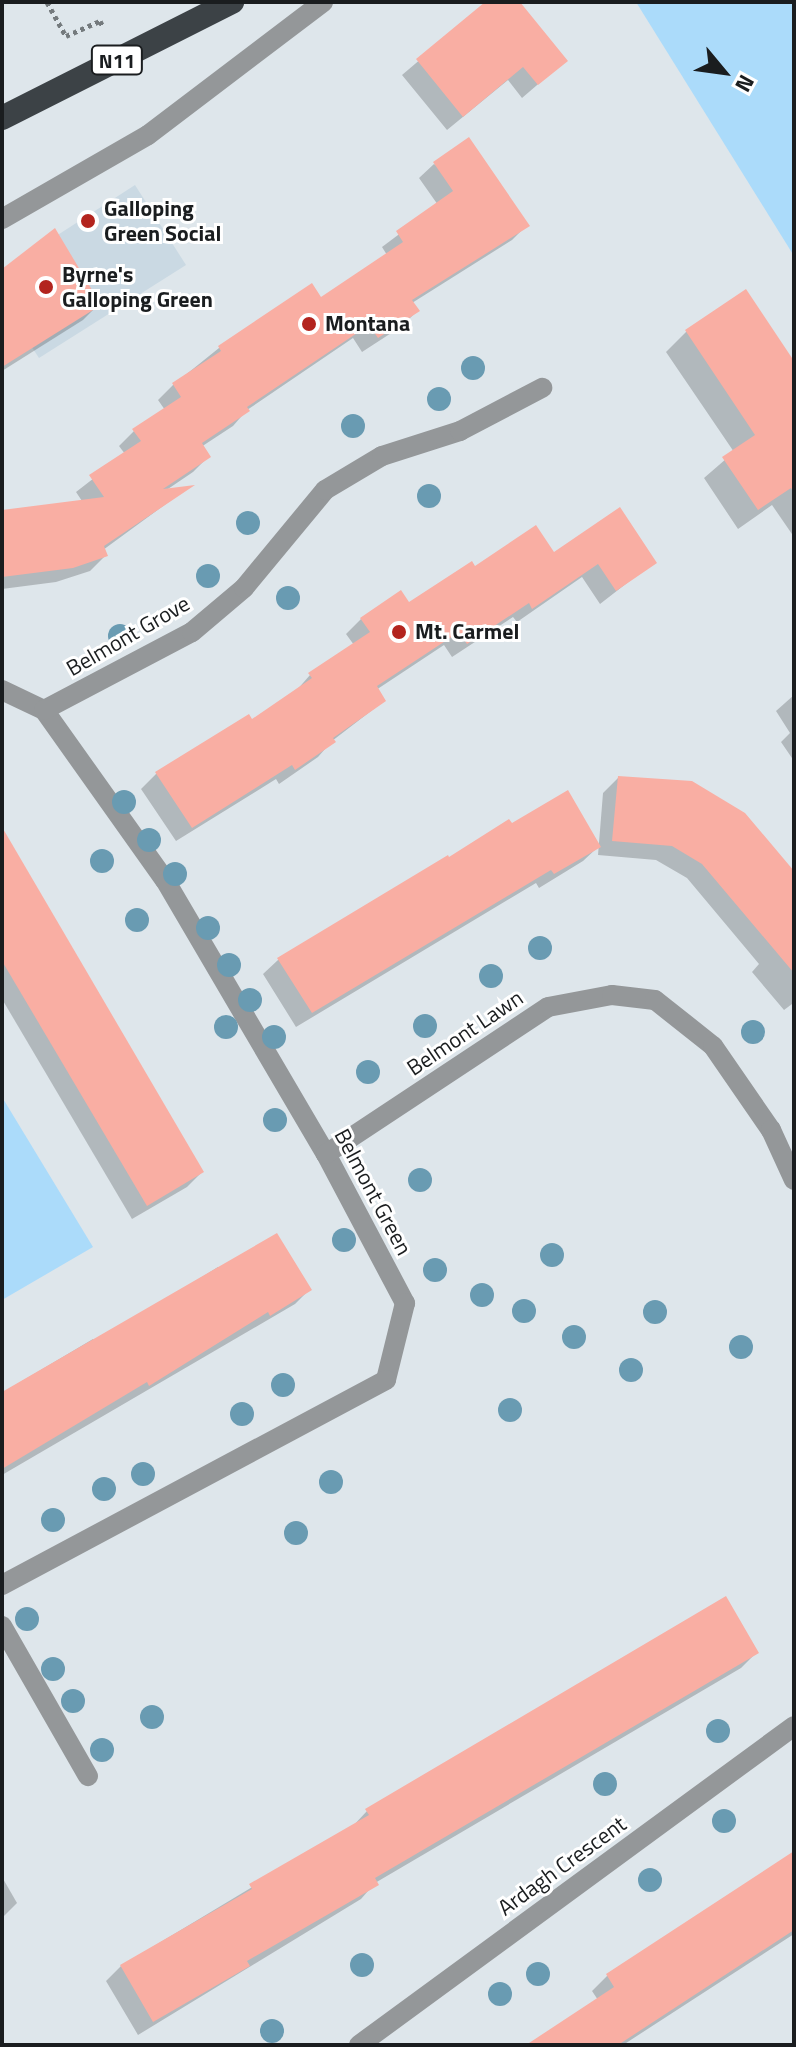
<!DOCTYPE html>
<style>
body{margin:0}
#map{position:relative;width:796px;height:2047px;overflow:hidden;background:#dee6eb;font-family:"Titillium Web",sans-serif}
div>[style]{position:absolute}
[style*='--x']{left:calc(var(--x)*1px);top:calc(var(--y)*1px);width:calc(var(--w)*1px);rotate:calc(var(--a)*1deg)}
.built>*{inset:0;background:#cad9e3}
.green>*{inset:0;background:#abdbfa}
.shadow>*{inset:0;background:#0003}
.building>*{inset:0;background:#f9aea3}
.path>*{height:5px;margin-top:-2.5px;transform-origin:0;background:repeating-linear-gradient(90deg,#747a7d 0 4px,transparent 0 8px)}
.street>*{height:20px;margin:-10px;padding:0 10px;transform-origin:10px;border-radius:10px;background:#949799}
.highway>*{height:24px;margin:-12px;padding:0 12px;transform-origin:12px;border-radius:12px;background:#3c4246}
.trees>*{width:24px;height:24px;margin:-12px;border-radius:50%;background:#699bb2}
.dots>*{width:22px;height:22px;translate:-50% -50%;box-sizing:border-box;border:4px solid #fff;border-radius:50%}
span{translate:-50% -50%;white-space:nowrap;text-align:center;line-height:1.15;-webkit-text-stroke:6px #fff;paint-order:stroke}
.shield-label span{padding:2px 6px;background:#fff;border:2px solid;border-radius:6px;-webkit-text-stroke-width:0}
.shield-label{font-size:20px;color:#1a1d1f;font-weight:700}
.poi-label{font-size:22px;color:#1a1d1f;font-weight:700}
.left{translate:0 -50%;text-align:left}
.street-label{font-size:22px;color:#1a1d1f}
.frame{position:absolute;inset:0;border:4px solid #1a1d1f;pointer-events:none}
.north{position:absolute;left:684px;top:32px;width:80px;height:80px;-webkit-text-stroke:6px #fff;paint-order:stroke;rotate:119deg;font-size:22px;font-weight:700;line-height:32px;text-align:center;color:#1a1d1f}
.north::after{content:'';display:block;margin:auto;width:28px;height:36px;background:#1a1d1f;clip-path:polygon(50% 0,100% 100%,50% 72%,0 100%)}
</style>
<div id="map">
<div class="built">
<i style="clip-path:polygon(135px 185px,186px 265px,39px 358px,2px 302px,2px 271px)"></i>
</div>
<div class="green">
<i style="clip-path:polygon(636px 2px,794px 2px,794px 256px)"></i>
<i style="clip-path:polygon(2px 1097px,93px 1247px,2px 1300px)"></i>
</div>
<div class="shadow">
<i style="clip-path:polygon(488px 2px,517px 2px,565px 61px,522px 98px,508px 80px,447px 130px,402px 75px)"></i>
<i style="clip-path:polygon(434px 164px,527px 225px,512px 240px,412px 303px,417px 311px,402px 326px,362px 352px,353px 338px,247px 410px,233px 426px,201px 447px,208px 457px,193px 472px,165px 491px,189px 487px,103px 550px,105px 556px,90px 571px,56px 582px,2px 589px,2px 512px,82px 501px,76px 492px,125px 454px,119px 446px,134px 431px,165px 410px,158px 400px,173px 385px,219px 348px,320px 299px,387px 255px,382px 247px,438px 205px,419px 178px)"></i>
<i style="clip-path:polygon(2px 271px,98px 305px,83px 320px,2px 371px)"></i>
<i style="clip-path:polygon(746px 292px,794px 365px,794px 537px,772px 505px,738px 529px,704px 478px,734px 452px,666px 352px,686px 332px)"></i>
<i style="clip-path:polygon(553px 554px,654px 562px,600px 604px,582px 577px,517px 622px,513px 617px,452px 657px,444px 645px,376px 690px,384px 701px,332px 741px,318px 757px,279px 784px,276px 779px,176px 841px,141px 789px,156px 774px,248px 717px,251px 722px,296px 691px,310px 675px,354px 645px,346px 634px,361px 619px,409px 605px,475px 568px)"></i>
<i style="clip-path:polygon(794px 695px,794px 761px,781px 742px,790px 733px,776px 711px)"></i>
<i style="clip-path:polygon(618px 778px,794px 874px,794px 1006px,792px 1004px,784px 1010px,752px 972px,759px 964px,687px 878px,656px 860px,598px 855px,603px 793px)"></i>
<i style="clip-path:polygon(511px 826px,598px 847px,583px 861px,539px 888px,536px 883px,296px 1027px,263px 974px,278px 960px,447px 858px,449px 860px)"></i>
<i style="clip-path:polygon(2px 849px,202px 1172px,187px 1187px,132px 1219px,2px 999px)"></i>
<i style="clip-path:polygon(218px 1267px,221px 1271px,310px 1289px,295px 1304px,2px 1475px,2px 1393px,93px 1339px,96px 1343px)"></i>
<i style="clip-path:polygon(756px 1653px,741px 1668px,375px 1883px,361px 1899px,138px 2035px,106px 1981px,121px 1966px,352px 1827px,367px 1811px)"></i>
<i style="clip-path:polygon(794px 1854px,794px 1934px,623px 2045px,529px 2045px,598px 2000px,592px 1991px,607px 1976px)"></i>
<i style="clip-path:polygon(2px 1877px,17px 1903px,2px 1918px)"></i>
</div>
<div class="building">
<i style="clip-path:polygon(485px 2px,520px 2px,568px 61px,538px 85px,523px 67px,463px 117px,416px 59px)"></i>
<i style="clip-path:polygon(469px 137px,530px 226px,412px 300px,420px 311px,378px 338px,369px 325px,247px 407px,250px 411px,202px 443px,211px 457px,163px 489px,195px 485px,104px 546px,108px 556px,73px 568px,2px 577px,2px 510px,104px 497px,89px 475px,141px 441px,132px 429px,181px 397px,172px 383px,221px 351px,218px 346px,312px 283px,321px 297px,403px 242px,396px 231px,453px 191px,433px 162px)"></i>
<i style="clip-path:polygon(55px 228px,101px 305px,2px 367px,2px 269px)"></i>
<i style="clip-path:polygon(746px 289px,794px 361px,794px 493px,791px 488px,758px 510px,722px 457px,755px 435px,685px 330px)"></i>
<i style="clip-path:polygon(620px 507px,657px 563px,616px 591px,598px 564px,532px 609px,529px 603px,467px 644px,459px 632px,377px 686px,386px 701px,333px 738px,336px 742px,295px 770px,292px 765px,192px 828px,155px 772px,249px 714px,252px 719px,312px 678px,308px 673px,370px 632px,360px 618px,401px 590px,409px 602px,472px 561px,475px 566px,536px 525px,554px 552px)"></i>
<i style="clip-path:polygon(618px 776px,692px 781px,745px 813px,794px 871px,794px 973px,702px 864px,672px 846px,612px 841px)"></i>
<i style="clip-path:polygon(568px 790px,601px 847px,554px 874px,551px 870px,312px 1013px,277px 958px,448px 855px,449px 857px,509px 819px,512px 823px)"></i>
<i style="clip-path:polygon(2px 827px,204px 1172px,147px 1206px,2px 961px)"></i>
<i style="clip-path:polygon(277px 1233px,312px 1290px,270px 1316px,268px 1312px,149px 1386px,147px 1382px,2px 1469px,2px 1392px)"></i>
<i style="clip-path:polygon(726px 1596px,759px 1653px,375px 1878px,379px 1885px,247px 1961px,250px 1966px,153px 2022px,120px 1965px,252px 1889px,249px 1884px,369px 1815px,365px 1809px)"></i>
<i style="clip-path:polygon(794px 1851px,794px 1930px,618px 2045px,526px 2045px,614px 1987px,606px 1974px)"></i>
</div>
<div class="path">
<i style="--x:47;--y:2;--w:39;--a:61"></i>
<i style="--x:66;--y:36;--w:37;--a:-24"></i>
<i style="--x:100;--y:21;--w:7;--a:63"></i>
</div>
<div class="street">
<i style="--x:2;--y:219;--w:168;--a:-29.9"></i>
<i style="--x:148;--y:135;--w:220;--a:-37.2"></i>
<i style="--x:2;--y:690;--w:47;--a:25.5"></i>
<i style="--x:44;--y:710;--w:209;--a:54.6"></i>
<i style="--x:165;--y:880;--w:318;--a:59.6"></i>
<i style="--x:326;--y:1154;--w:169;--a:62.1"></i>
<i style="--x:405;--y:1303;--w:79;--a:103.9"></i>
<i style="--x:386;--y:1380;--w:435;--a:151.9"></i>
<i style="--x:44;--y:710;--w:167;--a:-27.8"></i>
<i style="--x:192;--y:632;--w:68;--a:-40.2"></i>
<i style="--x:244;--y:588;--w:127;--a:-50.4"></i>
<i style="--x:325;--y:490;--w:66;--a:-30.8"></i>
<i style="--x:382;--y:456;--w:82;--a:-17.8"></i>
<i style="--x:460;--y:431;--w:93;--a:-27.7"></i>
<i style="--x:326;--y:1154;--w:266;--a:-33.5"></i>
<i style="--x:548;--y:1007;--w:65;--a:-10.6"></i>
<i style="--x:612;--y:995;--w:43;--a:6.6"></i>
<i style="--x:655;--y:1000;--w:74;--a:38.4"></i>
<i style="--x:713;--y:1046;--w:102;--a:55.4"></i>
<i style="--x:771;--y:1130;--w:55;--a:65.3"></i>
<i style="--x:2;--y:1626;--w:173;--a:60.2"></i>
<i style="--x:359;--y:2045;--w:539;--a:-36.25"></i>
</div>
<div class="highway">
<i style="--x:2;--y:118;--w:258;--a:-26.8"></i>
</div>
<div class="trees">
<i style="left:473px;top:368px"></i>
<i style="left:439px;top:399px"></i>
<i style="left:353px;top:426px"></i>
<i style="left:429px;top:496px"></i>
<i style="left:248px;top:523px"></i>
<i style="left:208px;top:576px"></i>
<i style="left:288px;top:598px"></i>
<i style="left:120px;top:636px"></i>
<i style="left:124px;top:802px"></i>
<i style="left:149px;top:840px"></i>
<i style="left:102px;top:861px"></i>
<i style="left:175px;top:874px"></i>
<i style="left:137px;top:920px"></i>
<i style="left:208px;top:928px"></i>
<i style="left:540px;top:948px"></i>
<i style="left:229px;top:965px"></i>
<i style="left:491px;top:976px"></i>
<i style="left:250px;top:1000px"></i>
<i style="left:425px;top:1026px"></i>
<i style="left:226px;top:1027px"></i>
<i style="left:753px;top:1032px"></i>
<i style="left:274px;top:1037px"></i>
<i style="left:368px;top:1072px"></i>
<i style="left:275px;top:1120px"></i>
<i style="left:420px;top:1180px"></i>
<i style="left:344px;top:1240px"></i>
<i style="left:552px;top:1255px"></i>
<i style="left:435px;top:1270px"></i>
<i style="left:482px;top:1295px"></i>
<i style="left:524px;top:1311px"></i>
<i style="left:655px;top:1312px"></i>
<i style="left:574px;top:1337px"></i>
<i style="left:741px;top:1347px"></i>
<i style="left:631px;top:1370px"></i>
<i style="left:283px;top:1385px"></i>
<i style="left:510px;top:1410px"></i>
<i style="left:242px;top:1414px"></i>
<i style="left:143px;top:1474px"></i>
<i style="left:331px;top:1482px"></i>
<i style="left:104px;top:1489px"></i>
<i style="left:53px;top:1520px"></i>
<i style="left:296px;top:1533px"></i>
<i style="left:27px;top:1619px"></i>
<i style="left:53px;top:1669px"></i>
<i style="left:73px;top:1701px"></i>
<i style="left:152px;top:1717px"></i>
<i style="left:718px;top:1731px"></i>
<i style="left:102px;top:1750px"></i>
<i style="left:605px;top:1784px"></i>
<i style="left:724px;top:1821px"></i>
<i style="left:650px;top:1880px"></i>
<i style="left:362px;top:1965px"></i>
<i style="left:538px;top:1974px"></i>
<i style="left:500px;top:1994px"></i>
<i style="left:272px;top:2031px"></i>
</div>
<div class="dots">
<i style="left:88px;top:221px;background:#b3241e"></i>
<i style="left:46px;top:287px;background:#b3241e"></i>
<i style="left:309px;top:324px;background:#b3241e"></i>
<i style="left:399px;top:632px;background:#b3241e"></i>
</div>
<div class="shield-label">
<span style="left:117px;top:60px">N11</span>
</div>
<div class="poi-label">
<span class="left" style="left:104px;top:221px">Galloping<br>Green Social</span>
<span class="left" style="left:62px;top:287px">Byrne's<br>Galloping Green</span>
<span class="left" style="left:325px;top:324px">Montana</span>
<span class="left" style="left:415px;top:632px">Mt. Carmel</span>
</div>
<div class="street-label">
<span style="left:128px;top:636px;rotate:-30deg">Belmont Grove</span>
<span style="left:465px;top:1033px;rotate:-34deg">Belmont Lawn</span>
<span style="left:373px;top:1192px;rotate:62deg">Belmont Green</span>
<span style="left:562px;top:1866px;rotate:-36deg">Ardagh Crescent</span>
</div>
<div class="frame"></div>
<div class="north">N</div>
</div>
